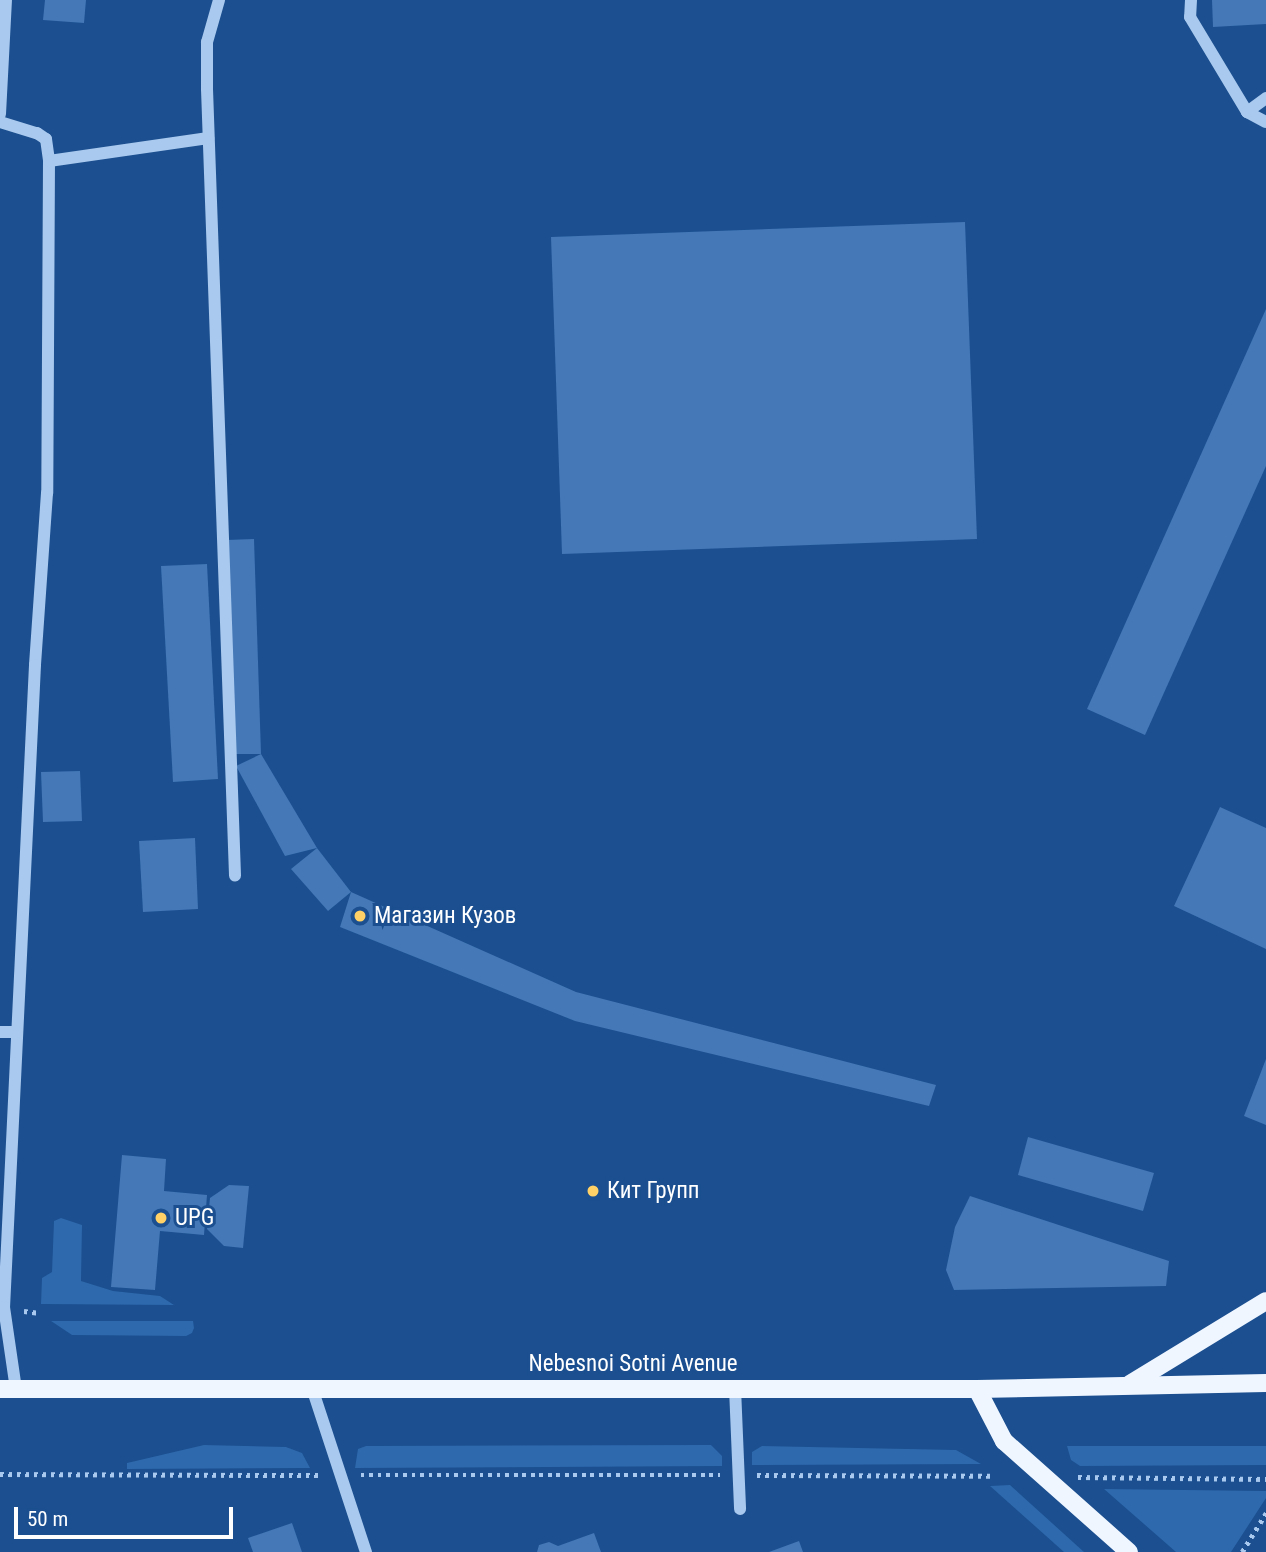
<!DOCTYPE html>
<meta charset="utf-8">
<style>
body{margin:0}
#map{position:relative;width:1266px;height:1552px;overflow:hidden;background:#1b4f8f;font-family:"Roboto Condensed",sans-serif}
div>[style]{position:absolute}
[style*='--x']{left:calc(var(--x)*1px);top:calc(var(--y)*1px);width:calc(var(--w)*1px);rotate:calc(var(--a)*1deg)}
.green>*{inset:0;background:#2e69ad}
.building>*{inset:0;background:#4478b7}
.path>*{height:4.5px;margin-top:-2.25px;transform-origin:0;background:repeating-linear-gradient(90deg,#a9c9ee 0 3.5px,transparent 0 8.5px)}
.minor>*{height:12px;margin:-6px;padding:0 6px;transform-origin:6px;border-radius:6px;background:#a9c9ee}
.major>*{height:18px;margin:-9px;padding:0 9px;transform-origin:9px;border-radius:9px;background:#f0f6ff}
.dots>*{width:19px;height:19px;translate:-50% -50%;box-sizing:border-box;border:4px solid #1b4f8f;border-radius:50%}
span{translate:-50% -50%;white-space:nowrap;text-align:center;line-height:1.15;-webkit-text-stroke:6px #1b4f8f;paint-order:stroke}
.poi-label{font-size:23px;color:#fff}
.left{translate:0 -50%;text-align:left}
.street-label{font-size:23px;color:#fff}
.scale{position:absolute;left:14px;top:1507px;width:219px;height:32px;box-sizing:border-box;border:4px solid #fff;border-top:0;padding-left:9px;font-size:21px;line-height:24px;white-space:nowrap;color:#fff;-webkit-text-stroke:5px #1b4f8f;paint-order:stroke}
</style>
<div id="map">
<div class="green">
<i style="clip-path:polygon(61px 1218px,82px 1225px,81px 1281px,113px 1291px,160px 1296px,174px 1305px,41px 1304px,42px 1278px,52px 1272px,54px 1221px)"></i>
<i style="clip-path:polygon(51px 1321px,193px 1321px,194px 1328px,192px 1333px,186px 1336px,72px 1335px)"></i>
<i style="clip-path:polygon(204px 1445px,286px 1447px,302px 1453px,310px 1468px,127px 1469px,127px 1463px)"></i>
<i style="clip-path:polygon(711px 1445px,722px 1456px,722px 1466px,355px 1468px,358px 1449px,366px 1446px)"></i>
<i style="clip-path:polygon(762px 1446px,956px 1450px,981px 1464px,752px 1465px,752px 1452px)"></i>
<i style="clip-path:polygon(1067px 1446px,1266px 1446px,1266px 1465px,1080px 1466px,1071px 1460px)"></i>
<i style="clip-path:polygon(1010px 1485px,1084px 1552px,1064px 1552px,990px 1486px)"></i>
<i style="clip-path:polygon(1104px 1489px,1266px 1491px,1266px 1498px,1231px 1552px,1176px 1552px)"></i>
</div>
<div class="building">
<i style="clip-path:polygon(45px 0,86px 0,84px 23px,43px 20px)"></i>
<i style="clip-path:polygon(1212px 0,1266px 0,1266px 24px,1213px 27px)"></i>
<i style="clip-path:polygon(965px 222px,977px 539px,562px 554px,551px 237px)"></i>
<i style="clip-path:polygon(1266px 309px,1266px 466px,1145px 735px,1087px 709px)"></i>
<i style="clip-path:polygon(254px 539px,261px 754px,234px 754px,226px 540px)"></i>
<i style="clip-path:polygon(207px 564px,218px 779px,173px 782px,161px 566px)"></i>
<i style="clip-path:polygon(261px 754px,317px 848px,285px 856px,236px 766px)"></i>
<i style="clip-path:polygon(80px 771px,82px 821px,43px 822px,41px 772px)"></i>
<i style="clip-path:polygon(1220px 807px,1266px 828px,1266px 949px,1174px 906px)"></i>
<i style="clip-path:polygon(195px 838px,198px 909px,143px 912px,139px 841px)"></i>
<i style="clip-path:polygon(317px 848px,351px 892px,328px 911px,291px 869px)"></i>
<i style="clip-path:polygon(351px 892px,576px 992px,936px 1085px,929px 1106px,575px 1021px,340px 927px)"></i>
<i style="clip-path:polygon(1266px 1059px,1266px 1125px,1244px 1116px)"></i>
<i style="clip-path:polygon(1028px 1137px,1154px 1173px,1143px 1211px,1018px 1175px)"></i>
<i style="clip-path:polygon(122px 1155px,166px 1159px,164px 1191px,207px 1195px,204px 1235px,160px 1231px,155px 1290px,111px 1287px)"></i>
<i style="clip-path:polygon(229px 1185px,249px 1186px,243px 1248px,224px 1246px,207px 1229px,210px 1198px)"></i>
<i style="clip-path:polygon(970px 1196px,1169px 1261px,1166px 1286px,954px 1290px,946px 1270px,955px 1227px)"></i>
<i style="clip-path:polygon(292px 1523px,302px 1552px,253px 1552px,248px 1538px)"></i>
<i style="clip-path:polygon(594px 1533px,601px 1552px,537px 1552px,539px 1545px,549px 1542px,558px 1546px)"></i>
<i style="clip-path:polygon(799px 1541px,803px 1552px,769px 1552px)"></i>
</div>
<div class="path">
<i style="--x:24;--y:1311;--w:16;--a:7"></i>
<i style="--x:0;--y:1474;--w:321;--a:0.2"></i>
<i style="--x:361;--y:1475;--w:359;--a:0"></i>
<i style="--x:757;--y:1475;--w:233;--a:0.2"></i>
<i style="--x:1078;--y:1477;--w:188;--a:0.6"></i>
<i style="--x:1242;--y:1552;--w:46;--a:-58.4"></i>
</div>
<div class="minor">
<i style="--x:219;--y:0;--w:44;--a:105.9"></i>
<i style="--x:207;--y:42;--w:47;--a:90"></i>
<i style="--x:207;--y:89;--w:787;--a:87.96"></i>
<i style="--x:1191;--y:0;--w:17;--a:93"></i>
<i style="--x:1190;--y:17;--w:111;--a:59"></i>
<i style="--x:1247;--y:112;--w:21;--a:28"></i>
<i style="--x:1247;--y:112;--w:24;--a:-36"></i>
<i style="--x:0;--y:114;--w:114;--a:-87"></i>
<i style="--x:0;--y:122;--w:39;--a:17"></i>
<i style="--x:37;--y:133;--w:11;--a:34"></i>
<i style="--x:46;--y:139;--w:22;--a:82"></i>
<i style="--x:49;--y:161;--w:332;--a:90.3"></i>
<i style="--x:47;--y:493;--w:172;--a:94"></i>
<i style="--x:35;--y:665;--w:643;--a:92.76"></i>
<i style="--x:4;--y:1307;--w:83;--a:81.7"></i>
<i style="--x:49;--y:161;--w:161;--a:-8.2"></i>
<i style="--x:0;--y:1032;--w:17;--a:0"></i>
<i style="--x:312;--y:1388;--w:173;--a:71.8"></i>
<i style="--x:735;--y:1388;--w:121;--a:87.6"></i>
</div>
<div class="major">
<i style="--x:1130;--y:1384;--w:159;--a:-31.4"></i>
<i style="--x:0;--y:1389;--w:977;--a:0"></i>
<i style="--x:977;--y:1389;--w:289;--a:-1.2"></i>
<i style="--x:977;--y:1389;--w:59;--a:62.6"></i>
<i style="--x:1004;--y:1441;--w:167;--a:41.6"></i>
</div>
<div class="dots">
<i style="left:360px;top:916px;background:#ffd166"></i>
<i style="left:593px;top:1191px;background:#ffd166"></i>
<i style="left:161px;top:1218px;background:#ffd166"></i>
</div>
<div class="poi-label">
<span class="left" style="left:374px;top:916px">Магазин Кузов</span>
<span class="left" style="left:607px;top:1191px">Кит Групп</span>
<span class="left" style="left:175px;top:1218px">UPG</span>
</div>
<div class="street-label">
<span style="left:633px;top:1364px">Nebesnoi Sotni Avenue</span>
</div>
<div class="scale">50 m</div>
</div>
